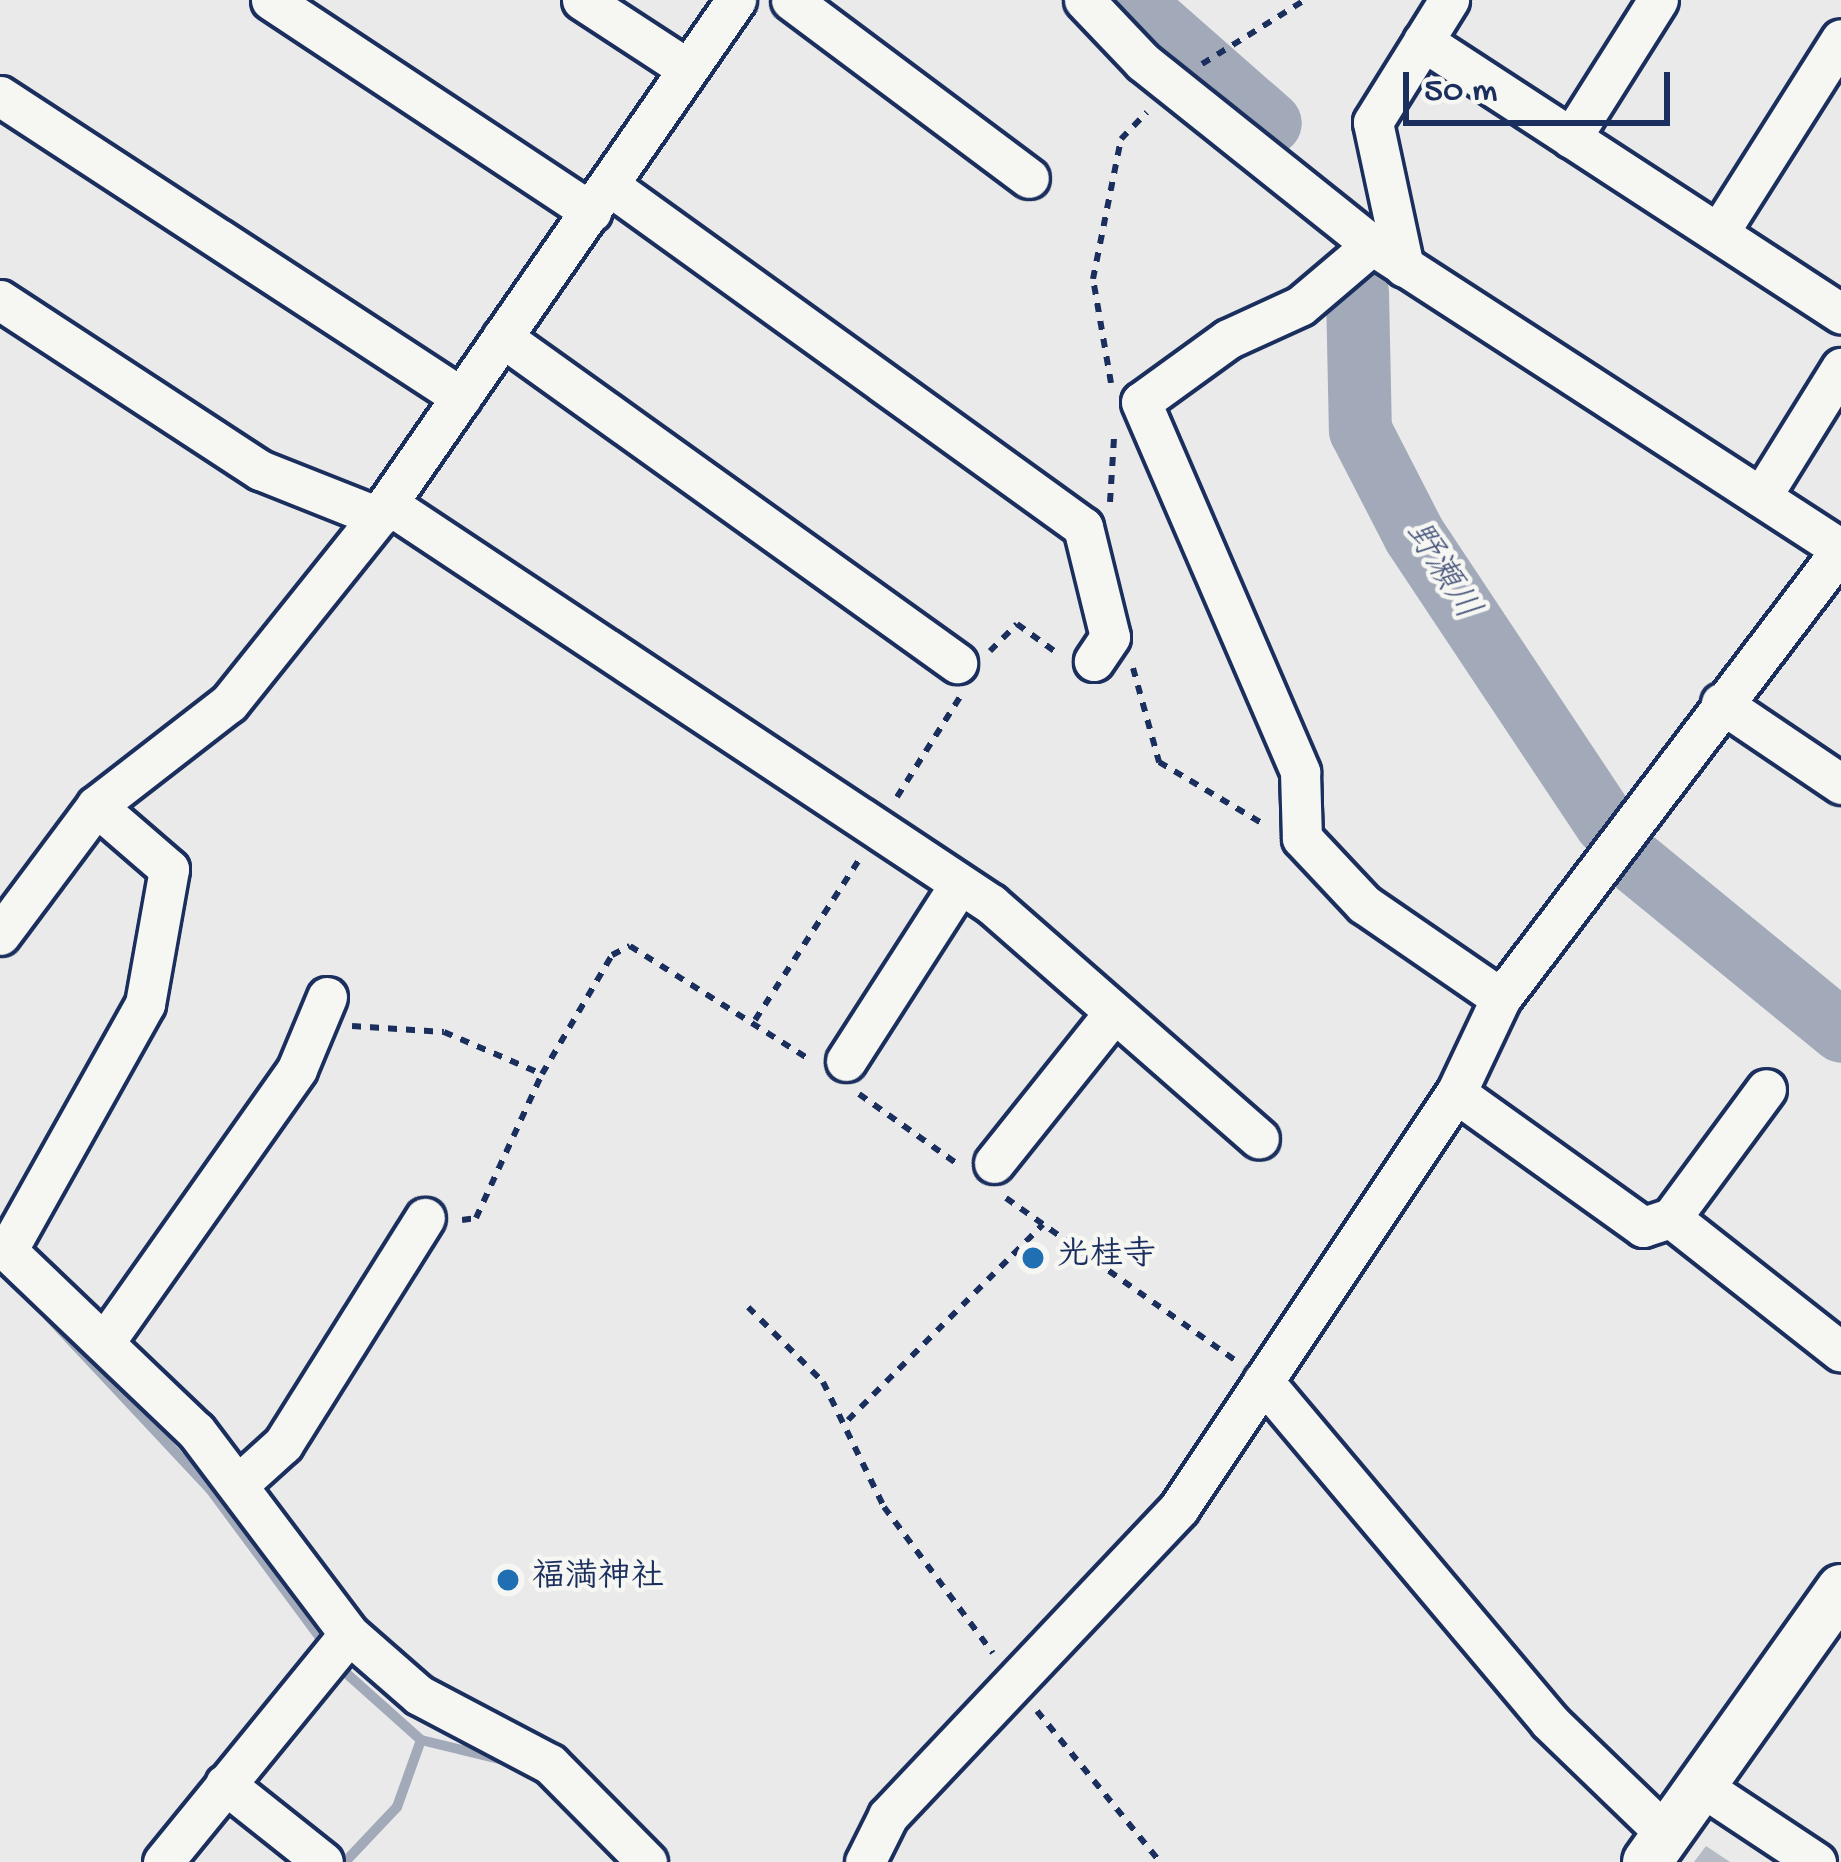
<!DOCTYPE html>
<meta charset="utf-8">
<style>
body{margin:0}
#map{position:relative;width:1841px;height:1862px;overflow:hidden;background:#e9eae9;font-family:"Gochi Hand","Klee One",sans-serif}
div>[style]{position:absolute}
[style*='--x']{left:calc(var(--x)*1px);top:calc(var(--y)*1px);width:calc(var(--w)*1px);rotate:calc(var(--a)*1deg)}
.stream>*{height:10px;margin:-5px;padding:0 5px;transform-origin:5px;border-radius:5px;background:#a2aaba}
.river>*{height:63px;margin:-31.5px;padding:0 31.5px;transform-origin:31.5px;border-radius:31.5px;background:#a2aaba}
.building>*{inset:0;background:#b6bbc6}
.path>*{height:6px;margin-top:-3px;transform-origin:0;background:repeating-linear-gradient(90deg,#1b2f5e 0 9px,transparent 0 18px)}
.roads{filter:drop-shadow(3px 0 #1b2f5e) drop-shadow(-3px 0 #1b2f5e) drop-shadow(0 3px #1b2f5e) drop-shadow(0 -3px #1b2f5e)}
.minor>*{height:39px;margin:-19.5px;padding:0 19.5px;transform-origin:19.5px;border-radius:19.5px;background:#f6f6f2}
.major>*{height:48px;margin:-24px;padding:0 24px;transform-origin:24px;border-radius:24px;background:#f6f6f2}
.dots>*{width:33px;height:33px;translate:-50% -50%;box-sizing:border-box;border:6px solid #f6f6f2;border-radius:50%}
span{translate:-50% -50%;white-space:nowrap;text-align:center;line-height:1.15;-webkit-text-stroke:9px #f6f6f2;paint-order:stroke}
.poi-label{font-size:33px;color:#1b2f5e;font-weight:700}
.left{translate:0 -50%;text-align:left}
.water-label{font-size:36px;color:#44547a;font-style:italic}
.scale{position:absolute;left:1403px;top:72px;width:267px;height:54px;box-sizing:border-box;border:6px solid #1b2f5e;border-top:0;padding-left:15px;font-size:36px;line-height:42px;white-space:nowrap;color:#1b2f5e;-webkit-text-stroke:9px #f6f6f2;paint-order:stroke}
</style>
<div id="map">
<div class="stream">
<i style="--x:48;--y:1316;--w:237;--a:46.9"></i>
<i style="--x:210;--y:1489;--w:229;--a:53.5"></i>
<i style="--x:346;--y:1673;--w:101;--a:41.8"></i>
<i style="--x:421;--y:1740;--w:93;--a:13.7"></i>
<i style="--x:345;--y:1862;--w:76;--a:-46.6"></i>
<i style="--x:397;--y:1807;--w:71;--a:-70.3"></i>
</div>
<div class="river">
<i style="--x:1130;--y:0;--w:186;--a:41.3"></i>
<i style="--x:1357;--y:292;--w:138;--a:88.8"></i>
<i style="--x:1360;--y:430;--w:118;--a:62.8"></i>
<i style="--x:1414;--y:535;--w:346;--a:56.4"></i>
<i style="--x:1625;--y:854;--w:279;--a:39.3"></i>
</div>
<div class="building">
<i style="clip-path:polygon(1706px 1846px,1730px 1862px,1694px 1862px)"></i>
</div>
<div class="path">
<i style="--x:1202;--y:64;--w:121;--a:-31.9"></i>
<i style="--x:1111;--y:383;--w:106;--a:-99.8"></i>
<i style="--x:1093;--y:279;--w:143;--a:-78.7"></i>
<i style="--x:1121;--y:139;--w:37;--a:-46"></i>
<i style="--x:1110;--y:502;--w:64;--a:-86.4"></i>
<i style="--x:990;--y:651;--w:38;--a:-45"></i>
<i style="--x:1017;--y:624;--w:49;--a:35.9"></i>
<i style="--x:1133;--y:668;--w:98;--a:74.5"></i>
<i style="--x:1159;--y:762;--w:123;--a:30.7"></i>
<i style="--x:897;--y:797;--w:118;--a:-57.8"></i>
<i style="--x:755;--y:1020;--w:191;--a:-57"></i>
<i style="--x:352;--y:1026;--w:92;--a:3.7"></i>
<i style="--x:444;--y:1032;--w:107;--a:23.2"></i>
<i style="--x:859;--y:1094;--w:119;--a:35.4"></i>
<i style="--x:1006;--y:1198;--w:281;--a:35.3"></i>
<i style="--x:462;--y:1220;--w:14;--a:-8"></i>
<i style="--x:476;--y:1218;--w:158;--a:-65.4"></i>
<i style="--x:542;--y:1074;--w:138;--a:-59.5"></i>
<i style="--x:612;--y:955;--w:20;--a:-27"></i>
<i style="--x:630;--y:946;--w:212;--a:32.3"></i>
<i style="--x:748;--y:1307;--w:106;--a:45"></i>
<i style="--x:823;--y:1382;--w:139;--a:64"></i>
<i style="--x:884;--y:1507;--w:182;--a:53.3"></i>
<i style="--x:848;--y:1420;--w:276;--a:-45.1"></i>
<i style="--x:1037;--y:1711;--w:195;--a:50.8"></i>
</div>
<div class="roads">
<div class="minor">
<i style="--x:271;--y:0;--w:384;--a:33.5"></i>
<i style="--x:582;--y:0;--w:126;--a:33.1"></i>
<i style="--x:791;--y:0;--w:297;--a:36.8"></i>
<i style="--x:1084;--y:0;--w:86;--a:46.4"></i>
<i style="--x:1143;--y:62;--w:293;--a:38.6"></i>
<i style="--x:1372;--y:245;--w:559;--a:32.95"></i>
<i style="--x:1423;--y:41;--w:499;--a:33.1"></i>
<i style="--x:0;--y:96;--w:551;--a:33.14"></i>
<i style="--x:1571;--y:138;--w:163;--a:-57.8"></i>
<i style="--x:610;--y:186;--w:583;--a:35.79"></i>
<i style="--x:1083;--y:527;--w:113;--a:76.2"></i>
<i style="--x:1110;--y:637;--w:29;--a:124"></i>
<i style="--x:1719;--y:232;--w:228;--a:-57.7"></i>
<i style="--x:1372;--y:245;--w:94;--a:139.7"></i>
<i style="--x:1300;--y:306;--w:79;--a:155.4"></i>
<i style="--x:1228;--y:339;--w:107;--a:144.1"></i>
<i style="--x:1141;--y:402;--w:403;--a:66.7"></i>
<i style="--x:1300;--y:772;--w:66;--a:88.3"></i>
<i style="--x:1302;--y:838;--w:91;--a:46.8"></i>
<i style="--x:1364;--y:904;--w:166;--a:34.5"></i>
<i style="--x:1404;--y:267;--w:148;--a:-102.1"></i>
<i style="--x:1373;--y:122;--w:144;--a:-58.1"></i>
<i style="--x:0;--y:300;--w:311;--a:33.2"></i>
<i style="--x:260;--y:470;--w:127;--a:21.7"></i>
<i style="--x:502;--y:337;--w:560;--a:35.62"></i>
<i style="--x:1761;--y:497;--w:152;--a:-58.2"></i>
<i style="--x:388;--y:504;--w:724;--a:33.56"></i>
<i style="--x:991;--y:904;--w:356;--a:41.2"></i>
<i style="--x:1721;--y:703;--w:145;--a:34"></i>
<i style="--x:0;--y:935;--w:161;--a:-53.3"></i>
<i style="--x:96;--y:806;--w:168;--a:-37.8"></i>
<i style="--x:229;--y:703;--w:238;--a:-51.3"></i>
<i style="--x:378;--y:517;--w:629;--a:-55.3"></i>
<i style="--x:846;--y:1061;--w:209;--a:-57.3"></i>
<i style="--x:1456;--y:1093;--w:230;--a:35.6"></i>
<i style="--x:1643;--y:1227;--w:29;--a:-18"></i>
<i style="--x:1671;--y:1218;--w:216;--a:38.2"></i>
<i style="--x:994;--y:1163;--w:191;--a:-51.4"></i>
<i style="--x:1671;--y:1218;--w:160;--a:-53.6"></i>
<i style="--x:0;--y:1244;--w:271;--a:43.7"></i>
<i style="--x:196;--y:1431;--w:254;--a:53"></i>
<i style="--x:349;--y:1634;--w:93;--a:41.1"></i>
<i style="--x:419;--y:1695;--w:148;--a:27.8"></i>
<i style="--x:550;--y:1764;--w:138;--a:45.3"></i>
<i style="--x:8;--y:1249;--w:281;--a:-60.8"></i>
<i style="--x:145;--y:1004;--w:137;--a:-79.9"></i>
<i style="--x:169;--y:869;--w:96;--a:-139.2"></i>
<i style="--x:104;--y:1343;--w:335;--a:-54.8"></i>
<i style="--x:297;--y:1069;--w:78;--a:-67.4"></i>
<i style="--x:1263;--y:1381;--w:444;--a:49.9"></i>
<i style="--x:1549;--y:1721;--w:158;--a:44"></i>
<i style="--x:241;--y:1482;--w:57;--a:-42.1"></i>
<i style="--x:283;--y:1444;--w:267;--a:-57.9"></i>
<i style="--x:225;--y:1784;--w:125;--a:38.5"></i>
<i style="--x:1701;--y:1786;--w:138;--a:33.5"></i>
<i style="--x:163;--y:1862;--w:294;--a:-50.8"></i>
<i style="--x:865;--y:1862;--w:51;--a:-63.4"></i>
<i style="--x:888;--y:1816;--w:424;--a:-46.6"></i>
<i style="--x:1179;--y:1508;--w:499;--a:-56.3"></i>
<i style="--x:1456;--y:1093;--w:105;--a:-64.7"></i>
<i style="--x:1501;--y:998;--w:562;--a:-52.8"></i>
</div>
<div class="major">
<i style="--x:1647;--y:1862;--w:335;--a:-54.6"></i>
</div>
</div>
<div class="dots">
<i style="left:1033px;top:1258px;background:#1f6fb2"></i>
<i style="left:508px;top:1580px;background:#1f6fb2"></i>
</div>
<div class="poi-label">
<span class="left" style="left:1057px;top:1258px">光桂寺</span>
<span class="left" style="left:532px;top:1580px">福満神社</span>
</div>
<div class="water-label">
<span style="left:1440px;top:572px;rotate:58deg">野瀬川</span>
</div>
<div class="scale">50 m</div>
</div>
